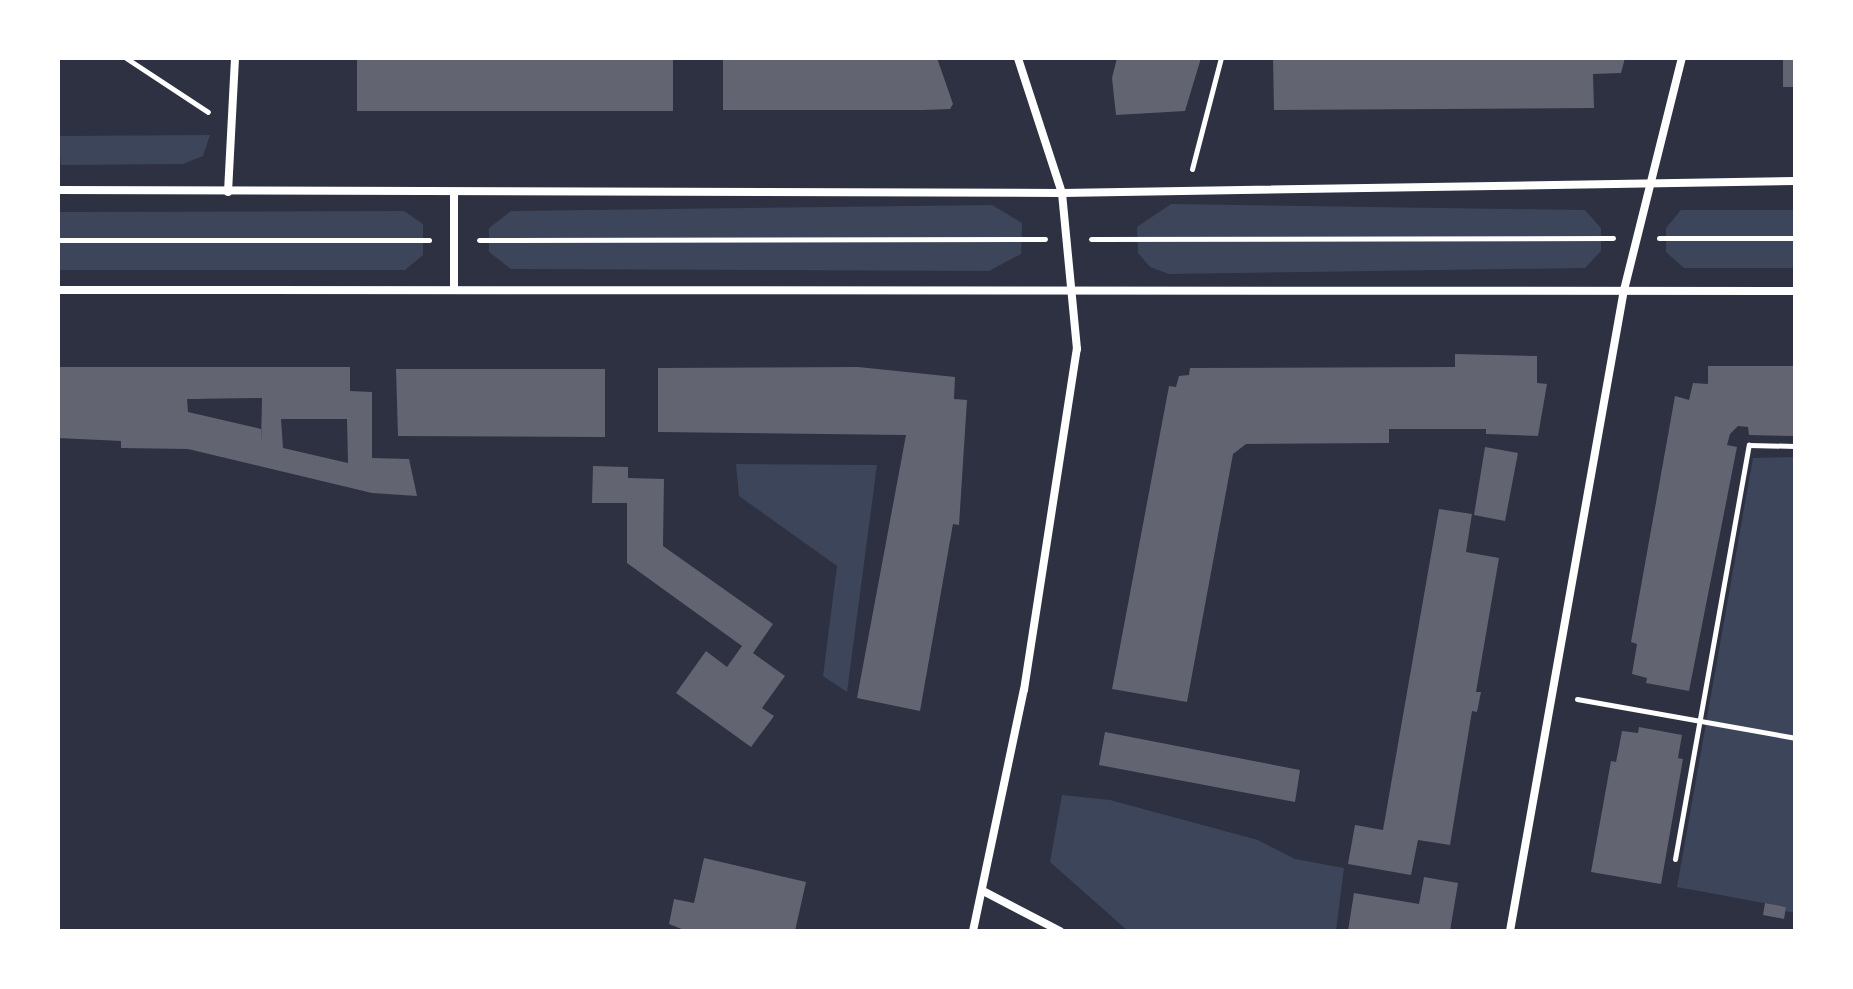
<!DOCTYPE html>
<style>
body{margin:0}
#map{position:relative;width:1853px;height:989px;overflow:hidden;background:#2d3142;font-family:"Work Sans",sans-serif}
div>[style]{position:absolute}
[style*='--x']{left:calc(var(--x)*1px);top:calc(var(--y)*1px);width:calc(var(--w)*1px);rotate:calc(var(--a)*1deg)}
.green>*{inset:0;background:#3c4559}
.building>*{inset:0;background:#626471}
.path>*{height:5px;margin:-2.5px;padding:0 2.5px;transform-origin:2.5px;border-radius:2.5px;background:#fff}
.minor>*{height:8px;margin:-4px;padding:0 4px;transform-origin:4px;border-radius:4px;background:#fff}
span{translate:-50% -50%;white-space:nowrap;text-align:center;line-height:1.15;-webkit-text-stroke:6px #fff;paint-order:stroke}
.frame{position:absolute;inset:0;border:60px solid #fff;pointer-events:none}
</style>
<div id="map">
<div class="green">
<i style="clip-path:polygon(210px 135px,203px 156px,183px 164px,61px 165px,58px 136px)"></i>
<i style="clip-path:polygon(1171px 204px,1585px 210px,1601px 228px,1601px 251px,1585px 268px,1169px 274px,1150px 267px,1138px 253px,1137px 227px)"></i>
<i style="clip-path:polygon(992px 205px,1022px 223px,1021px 254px,989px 271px,511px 269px,489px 252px,489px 228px,511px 211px)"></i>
<i style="clip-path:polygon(1681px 210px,1795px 210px,1795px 268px,1684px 268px,1666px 252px,1666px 228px)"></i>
<i style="clip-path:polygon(404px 211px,423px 224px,423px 255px,405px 270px,58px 270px,58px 212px)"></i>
<i style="clip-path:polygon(1795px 457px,1795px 913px,1785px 911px,1786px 907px,1677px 887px,1753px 458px)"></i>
<i style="clip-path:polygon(736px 464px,877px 465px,847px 692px,823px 676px,837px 566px,739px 496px)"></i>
<i style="clip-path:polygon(1062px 795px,1110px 800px,1258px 840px,1295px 859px,1344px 868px,1336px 931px,1128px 931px,1050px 862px)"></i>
</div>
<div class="building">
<i style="clip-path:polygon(357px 58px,673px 58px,673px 111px,357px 111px)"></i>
<i style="clip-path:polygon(723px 58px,937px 58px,953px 104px,950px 109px,923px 110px,723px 110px)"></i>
<i style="clip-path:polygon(1117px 58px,1201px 58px,1185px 111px,1116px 115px,1112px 78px)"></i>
<i style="clip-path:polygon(1273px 58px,1625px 58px,1621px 73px,1593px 74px,1594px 108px,1274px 110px)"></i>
<i style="clip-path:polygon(1783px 58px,1795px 58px,1795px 87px,1783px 87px)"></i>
<i style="clip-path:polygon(1455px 354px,1537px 356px,1537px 383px,1547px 384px,1538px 436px,1486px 434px,1486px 429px,1389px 429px,1389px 443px,1246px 444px,1233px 454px,1187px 702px,1112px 689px,1169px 386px,1176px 387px,1179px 376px,1189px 375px,1190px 368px,1455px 367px)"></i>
<i style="clip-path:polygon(1708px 366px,1795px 366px,1795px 436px,1749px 435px,1748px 427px,1738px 426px,1730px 434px,1727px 445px,1737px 447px,1689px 691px,1646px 683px,1647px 678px,1632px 674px,1637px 644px,1631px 642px,1675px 396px,1689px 400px,1693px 383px,1708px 384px)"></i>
<i style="clip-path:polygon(evenodd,58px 367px,350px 367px,350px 391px,372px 392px,372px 458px,409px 459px,417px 496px,372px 493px,188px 449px,121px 448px,121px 441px,58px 438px,58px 367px,262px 398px,261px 444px,261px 429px,188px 412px,187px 399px,262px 398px,58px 367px,281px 419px,347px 419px,348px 463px,283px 448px,281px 419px)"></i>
<i style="clip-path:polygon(858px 367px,955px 377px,954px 399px,967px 400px,959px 525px,953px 524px,920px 711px,857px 698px,906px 435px,658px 432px,658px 368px)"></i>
<i style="clip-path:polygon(396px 369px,605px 369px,605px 437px,398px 436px)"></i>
<i style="clip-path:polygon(1485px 447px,1518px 453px,1505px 521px,1474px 515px)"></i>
<i style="clip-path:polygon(593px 466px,628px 467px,628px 478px,664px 479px,663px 546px,773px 624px,753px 653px,785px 676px,762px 708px,774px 716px,751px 747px,676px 693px,706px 651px,727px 667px,742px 646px,627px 563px,627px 503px,592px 503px)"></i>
<i style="clip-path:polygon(1439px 509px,1472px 514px,1466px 552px,1499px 558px,1476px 692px,1481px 692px,1477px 712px,1472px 711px,1450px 845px,1418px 840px,1411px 875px,1348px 864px,1355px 825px,1383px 830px)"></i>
<i style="clip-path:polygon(1639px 727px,1682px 735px,1678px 758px,1683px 759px,1661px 884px,1591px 872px,1611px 761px,1616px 762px,1622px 731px,1638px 733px)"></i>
<i style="clip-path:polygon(1105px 732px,1300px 770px,1295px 802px,1099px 765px)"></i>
<i style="clip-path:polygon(704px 858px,806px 882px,795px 931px,687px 931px,669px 924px,674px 899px,694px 903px)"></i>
<i style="clip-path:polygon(1424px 877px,1458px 883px,1450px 931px,1348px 931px,1354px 893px,1419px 904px)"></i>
<i style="clip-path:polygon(1765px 903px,1786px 907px,1784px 919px,1763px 915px)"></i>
</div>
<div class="path">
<i style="--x:126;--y:58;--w:98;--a:33.4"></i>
<i style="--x:1192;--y:169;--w:115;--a:-75.4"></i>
<i style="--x:1659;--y:238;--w:136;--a:0"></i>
<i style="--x:1091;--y:239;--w:522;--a:-0.11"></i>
<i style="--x:58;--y:240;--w:371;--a:0"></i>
<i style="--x:479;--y:240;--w:566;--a:-0.1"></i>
<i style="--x:1577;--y:699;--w:221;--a:10.1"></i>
<i style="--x:1675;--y:859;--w:421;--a:-79.9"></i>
<i style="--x:1749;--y:445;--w:46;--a:1.2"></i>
</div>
<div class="minor">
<i style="--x:58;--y:190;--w:1004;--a:0.17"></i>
<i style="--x:1062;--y:193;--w:733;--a:-0.94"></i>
<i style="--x:228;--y:192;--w:134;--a:-87"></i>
<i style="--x:454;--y:192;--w:98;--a:90"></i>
<i style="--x:58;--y:290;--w:1737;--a:0.03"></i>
<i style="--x:985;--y:892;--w:85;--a:27.5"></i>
<i style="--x:973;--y:931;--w:246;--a:-78.1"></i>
<i style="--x:1024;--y:690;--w:345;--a:-81.2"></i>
<i style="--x:1077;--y:349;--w:157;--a:-95.5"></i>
<i style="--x:1062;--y:193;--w:142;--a:-108.1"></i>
<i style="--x:1510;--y:931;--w:651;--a:-79.92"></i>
<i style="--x:1624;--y:290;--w:239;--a:-76"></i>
</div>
<div class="frame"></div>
</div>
